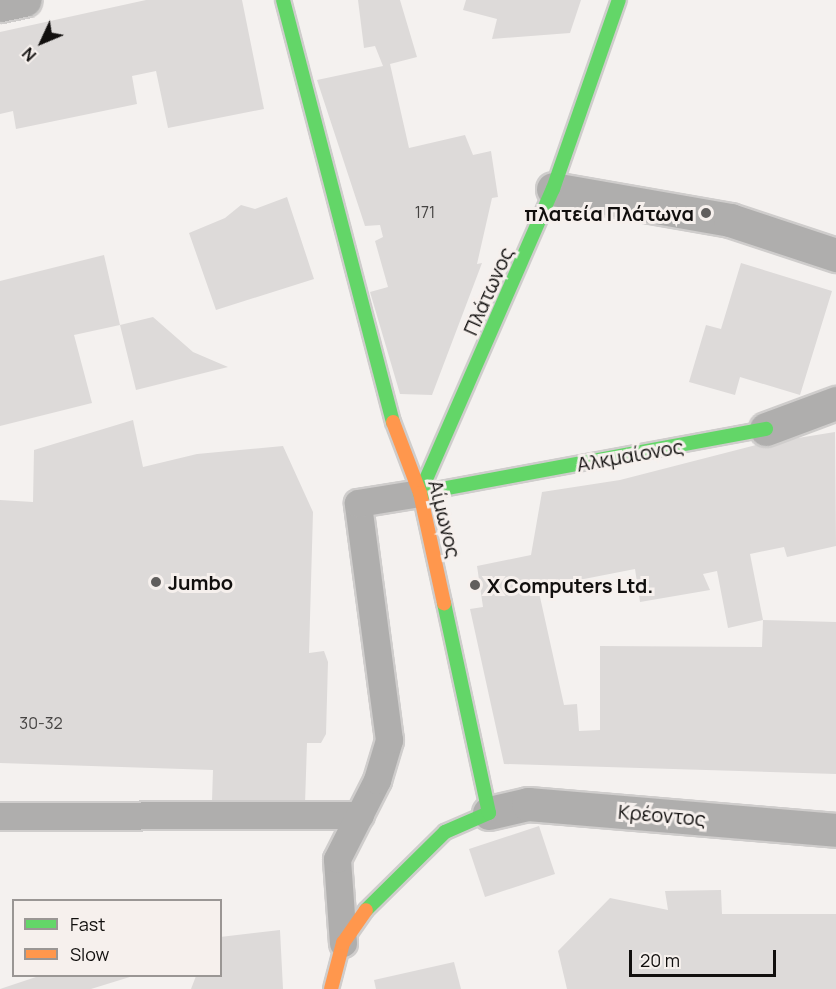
<!DOCTYPE html>
<meta charset="utf-8">
<style>
body{margin:0}
#map{position:relative;width:836px;height:989px;overflow:hidden;background:#f4f1ef;font-family:Manrope,sans-serif}
div>[style]{position:absolute}
[style*='--x']{left:calc(var(--x)*1px);top:calc(var(--y)*1px);width:calc(var(--w)*1px);rotate:calc(var(--a)*1deg)}
.building>*{inset:0;background:#dddad9}
.roads{filter:drop-shadow(2px 0 #cfcdcc) drop-shadow(-2px 0 #cfcdcc) drop-shadow(0 2px #cfcdcc) drop-shadow(0 -2px #cfcdcc)}
.lane>*{height:27px;margin:-13.5px;padding:0 13.5px;transform-origin:13.5px;border-radius:13.5px;background:#afaead}
.street>*{height:33px;margin:-16.5px;padding:0 16.5px;transform-origin:16.5px;border-radius:16.5px;background:#afaead}
.fast>*{height:14px;margin:-7px;padding:0 7px;transform-origin:7px;border-radius:7px;background:#63d668}
.slow>*{height:14px;margin:-7px;padding:0 7px;transform-origin:7px;border-radius:7px;background:#ff974d}
.dots>*{width:16px;height:16px;translate:-50% -50%;box-sizing:border-box;border:3px solid #f6f0ed;border-radius:50%}
span{translate:-50% -50%;white-space:nowrap;text-align:center;line-height:1.15;-webkit-text-stroke:6px #f6f0ed;paint-order:stroke}
.number-label{font-size:16px;color:#454342}
.number-label span{-webkit-text-stroke-width:0}
.poi-label{font-size:20px;color:#110f0e;font-weight:700}
.right{translate:-100% -50%;text-align:right}
.left{translate:0 -50%;text-align:left}
.street-label{font-size:20px;color:#110f0e}
.legend{position:absolute;left:12px;top:899px;width:210px;height:78px;box-sizing:border-box;background:#f6f0ed;border:2px solid #9a9694;margin:0;padding:8px 10px;list-style:none;font-size:18px;color:#110f0e}
.legend li{display:flex;align-items:center;gap:12px;height:30px}
.legend b{width:30px;border:2px solid #9a9694}
.north{position:absolute;left:12px;top:12px;width:60px;height:60px;-webkit-text-stroke:4px #f6f0ed;paint-order:stroke;rotate:226deg;font-size:16px;font-weight:700;line-height:24px;text-align:center;color:#110f0e}
.north::after{content:'';display:block;margin:auto;width:21px;height:27px;background:#110f0e;clip-path:polygon(50% 0,100% 100%,50% 72%,0 100%)}
.scale{position:absolute;left:629px;top:950px;width:147px;height:27px;box-sizing:border-box;border:3px solid #110f0e;border-top:0;padding-left:8px;font-size:18px;line-height:21px;white-space:nowrap;color:#110f0e;-webkit-text-stroke:4px #f6f0ed;paint-order:stroke}
</style>
<div id="map">
<div class="building">
<i style="clip-path:polygon(146px 0,242px 0,264px 109px,168px 128px,156px 71px,132px 76px,137px 104px,16px 129px,13px 111px,0 114px,0 32px)"></i>
<i style="clip-path:polygon(358px 0,400px 0,417px 57px,390px 64px,409px 148px,465px 135px,473px 155px,491px 151px,498px 197px,492px 198px,477px 264px,482px 263px,432px 395px,400px 394px,370px 292px,388px 287px,375px 241px,383px 237px,380px 225px,365px 226px,317px 80px,383px 66px,375px 46px,364px 48px)"></i>
<i style="clip-path:polygon(466px 0,581px 0,570px 33px,492px 39px,497px 19px,463px 10px)"></i>
<i style="clip-path:polygon(287px 197px,314px 279px,216px 310px,189px 233px,225px 218px,241px 205px,255px 209px)"></i>
<i style="clip-path:polygon(104px 255px,120px 325px,74px 335px,92px 403px,0 426px,0 281px)"></i>
<i style="clip-path:polygon(741px 263px,832px 291px,800px 395px,740px 377px,735px 395px,689px 382px,706px 325px,721px 329px)"></i>
<i style="clip-path:polygon(153px 317px,193px 352px,228px 367px,136px 390px,120px 325px)"></i>
<i style="clip-path:polygon(133px 420px,143px 467px,197px 454px,283px 446px,313px 512px,309px 653px,324px 651px,328px 662px,326px 734px,321px 743px,307px 743px,305px 804px,212px 801px,213px 770px,0 763px,0 500px,33px 502px,34px 450px)"></i>
<i style="clip-path:polygon(835px 432px,836px 546px,787px 557px,784px 547px,750px 554px,763px 620px,728px 628px,717px 571px,703px 574px,710px 590px,640px 602px,635px 569px,538px 588px,564px 705px,577px 704px,579px 731px,600px 730px,600px 646px,762px 647px,763px 620px,836px 622px,836px 774px,504px 764px,470px 609px,483px 607px,477px 566px,531px 555px,542px 492px,620px 480px,760px 444px)"></i>
<i style="clip-path:polygon(539px 826px,555px 874px,485px 897px,469px 849px)"></i>
<i style="clip-path:polygon(721px 890px,722px 914px,836px 914px,836px 989px,567px 989px,558px 951px,610px 898px,668px 910px,665px 891px)"></i>
<i style="clip-path:polygon(280px 930px,283px 989px,191px 989px,196px 976px,220px 976px,220px 937px)"></i>
<i style="clip-path:polygon(454px 962px,461px 989px,376px 989px,374px 980px)"></i>
<i style="clip-path:polygon(39px 976px,133px 976px,91px 989px,0 989px)"></i>
</div>
<div class="roads">
<div class="lane">
<i style="--x:0;--y:816;--w:360;--a:-0.2"></i>
<i style="--x:343;--y:943;--w:84;--a:-94.1"></i>
<i style="--x:337;--y:859;--w:89;--a:-63.1"></i>
<i style="--x:377;--y:780;--w:42;--a:-73.3"></i>
<i style="--x:389;--y:740;--w:239;--a:-97.5"></i>
<i style="--x:358;--y:503;--w:63;--a:-9.2"></i>
</div>
<div class="street">
<i style="--x:0;--y:5;--w:25;--a:-12"></i>
<i style="--x:553;--y:189;--w:180;--a:9.9"></i>
<i style="--x:730;--y:220;--w:112;--a:18.3"></i>
<i style="--x:766;--y:429;--w:75;--a:-20.4"></i>
<i style="--x:489;--y:813;--w:40;--a:-13"></i>
<i style="--x:528;--y:804;--w:309;--a:4.8"></i>
</div>
<div class="fast">
<i style="--x:283;--y:0;--w:436;--a:75.4"></i>
<i style="--x:420;--y:493;--w:332;--a:-66.4"></i>
<i style="--x:553;--y:189;--w:200;--a:-70.8"></i>
<i style="--x:420;--y:493;--w:352;--a:-10.5"></i>
<i style="--x:366;--y:910;--w:111;--a:-44.6"></i>
<i style="--x:445;--y:832;--w:48;--a:-23.4"></i>
<i style="--x:489;--y:813;--w:215;--a:-102.1"></i>
</div>
<div class="slow">
<i style="--x:393;--y:422;--w:76;--a:69.2"></i>
<i style="--x:420;--y:493;--w:113;--a:77.7"></i>
<i style="--x:331;--y:989;--w:48;--a:-75.4"></i>
<i style="--x:343;--y:943;--w:40;--a:-55.1"></i>
</div>
</div>
<div class="dots">
<i style="left:706px;top:213px;background:#605e5d"></i>
<i style="left:156px;top:582px;background:#605e5d"></i>
<i style="left:475px;top:585px;background:#605e5d"></i>
</div>
<div class="number-label">
<span style="left:425px;top:212px">171</span>
<span style="left:41px;top:723px">30-32</span>
</div>
<div class="poi-label">
<span class="right" style="left:694px;top:213px">πλατεία Πλάτωνα</span>
<span class="left" style="left:168px;top:582px">Jumbo</span>
<span class="left" style="left:487px;top:585px">X Computers Ltd.</span>
</div>
<div class="street-label">
<span style="left:488px;top:291px;rotate:-66deg">Πλάτωνος</span>
<span style="left:630px;top:455px;rotate:-10deg">Αλκμαίονος</span>
<span style="left:445px;top:519px;rotate:76deg">Αίμωνος</span>
<span style="left:662px;top:815px;rotate:5deg">Κρέοντος</span>
</div>
<ul class="legend">
<li><b style="height:8px;background:#63d668"></b>Fast</li>
<li><b style="height:8px;background:#ff974d"></b>Slow</li>
</ul>
<div class="north">N</div>
<div class="scale">20 m</div>
</div>
